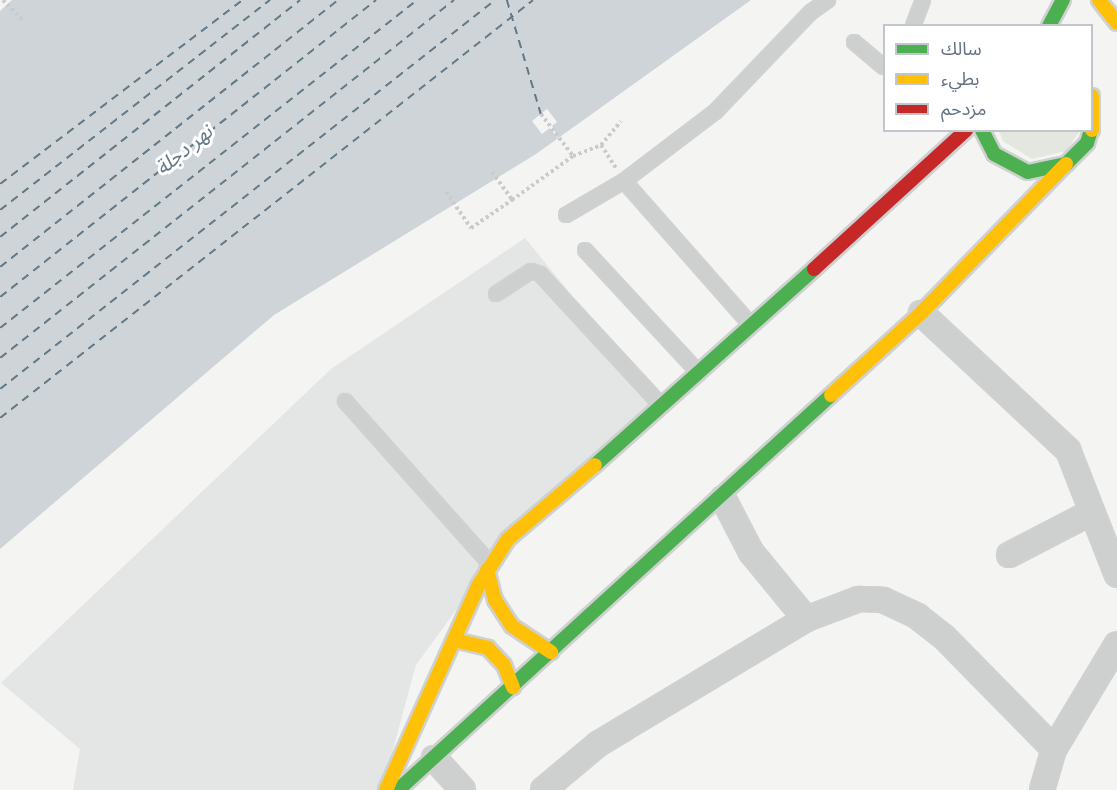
<!DOCTYPE html>
<meta charset="utf-8">
<style>
body{margin:0}
#map{position:relative;width:1117px;height:790px;overflow:hidden;background:#f4f4f2;font-family:"DM Sans","Noto Sans Arabic",sans-serif}
div>[style]{position:absolute}
[style*='--x']{left:calc(var(--x)*1px);top:calc(var(--y)*1px);width:calc(var(--w)*1px);rotate:calc(var(--a)*1deg)}
.built>*{inset:0;background:#e4e5e5}
.green>*{inset:0;background:#e3e7e0}
.water>*{inset:0;background:#ced4d8}
.pier>*{inset:0;background:#f4f4f2}
.ferry>*{height:1.5px;margin-top:-0.75px;transform-origin:0;background:repeating-linear-gradient(90deg,#637987 0 8px,transparent 0 14px)}
.path>*{height:4px;margin-top:-2px;transform-origin:0;background:repeating-linear-gradient(90deg,#cacbcc 0 3px,transparent 0 6px)}
.roads{filter:drop-shadow(2px 0 #cfd1d1) drop-shadow(-2px 0 #cfd1d1) drop-shadow(0 2px #cfd1d1) drop-shadow(0 -2px #cfd1d1)}
.lane>*{height:12px;margin:-6px;padding:0 6px;transform-origin:6px;border-radius:6px;background:#cecfcf}
.street>*{height:22px;margin:-11px;padding:0 11px;transform-origin:11px;border-radius:11px;background:#cecfcf}
.fast>*{height:14px;margin:-7px;padding:0 7px;transform-origin:7px;border-radius:7px;background:#4caf50}
.slow>*{height:14px;margin:-7px;padding:0 7px;transform-origin:7px;border-radius:7px;background:#ffc107}
.jam>*{height:14px;margin:-7px;padding:0 7px;transform-origin:7px;border-radius:7px;background:#c62828}
span{translate:-50% -50%;white-space:nowrap;text-align:center;line-height:1.15;-webkit-text-stroke:6px #fff;paint-order:stroke}
.water-label{font-size:20px;color:#637987;font-style:italic}
.legend{position:absolute;left:883px;top:24px;width:210px;height:108px;box-sizing:border-box;background:#fff;border:2px solid #c1c6cd;margin:0;padding:8px 10px;list-style:none;font-size:18px;color:#637183}
.legend li{display:flex;align-items:center;gap:12px;height:30px}
.legend b{width:30px;border:2px solid #c1c6cd}
</style>
<div id="map">
<div class="built">
<i style="clip-path:polygon(525px 238px,663px 407px,508px 539px,416px 665px,382px 790px,73px 790px,80px 749px,1px 683px,331px 369px)"></i>
</div>
<div class="green">
<i style="clip-path:polygon(999px 131px,1080px 131px,1066px 151px,1032px 159px,1003px 141px)"></i>
</div>
<div class="water">
<i style="clip-path:polygon(12px 0,751px 0,536px 154px,274px 315px,0 549px,0 11px)"></i>
</div>
<div class="pier">
<i style="clip-path:polygon(547px 109px,557px 122px,552px 126px,559px 140px,550px 128px,542px 134px,532px 121px)"></i>
</div>
<div class="ferry">
<i style="--x:507;--y:0;--w:119;--a:73.4"></i>
<i style="--x:0;--y:184;--w:304;--a:-37.2"></i>
<i style="--x:0;--y:210;--w:342;--a:-37.9"></i>
<i style="--x:0;--y:237;--w:382;--a:-38.3"></i>
<i style="--x:0;--y:267;--w:431;--a:-38.3"></i>
<i style="--x:0;--y:297;--w:479;--a:-38.3"></i>
<i style="--x:0;--y:328;--w:531;--a:-38.19"></i>
<i style="--x:0;--y:358;--w:578;--a:-38.26"></i>
<i style="--x:0;--y:389;--w:630;--a:-38.16"></i>
<i style="--x:0;--y:418;--w:677;--a:-38.1"></i>
</div>
<div class="path">
<i style="--x:3;--y:0;--w:28;--a:46"></i>
<i style="--x:541;--y:114;--w:53;--a:52.7"></i>
<i style="--x:601;--y:145;--w:30;--a:57"></i>
<i style="--x:492;--y:172;--w:34;--a:54"></i>
<i style="--x:512;--y:200;--w:75;--a:-35.8"></i>
<i style="--x:573;--y:156;--w:30;--a:-21"></i>
<i style="--x:601;--y:145;--w:31;--a:-50"></i>
<i style="--x:446;--y:192;--w:44;--a:55.2"></i>
<i style="--x:471;--y:228;--w:50;--a:-34.3"></i>
</div>
<div class="roads">
<div class="lane">
<i style="--x:913;--y:26;--w:28;--a:-69"></i>
<i style="--x:854;--y:42;--w:39;--a:40"></i>
<i style="--x:624;--y:181;--w:192;--a:48.6"></i>
<i style="--x:566;--y:215;--w:67;--a:-30.4"></i>
<i style="--x:624;--y:181;--w:114;--a:-37.2"></i>
<i style="--x:715;--y:112;--w:139;--a:-46.2"></i>
<i style="--x:811;--y:12;--w:21;--a:-35"></i>
<i style="--x:585;--y:250;--w:168;--a:47.2"></i>
<i style="--x:496;--y:294;--w:42;--a:-33.3"></i>
<i style="--x:531;--y:271;--w:9;--a:18"></i>
<i style="--x:540;--y:274;--w:180;--a:47.3"></i>
<i style="--x:345;--y:401;--w:218;--a:48.3"></i>
</div>
<div class="street">
<i style="--x:921;--y:313;--w:201;--a:43"></i>
<i style="--x:1068;--y:450;--w:134;--a:68.6"></i>
<i style="--x:723;--y:498;--w:61;--a:62.6"></i>
<i style="--x:751;--y:552;--w:87;--a:50.6"></i>
<i style="--x:1009;--y:555;--w:93;--a:-27.4"></i>
<i style="--x:434;--y:758;--w:43;--a:47.8"></i>
<i style="--x:543;--y:790;--w:72;--a:-39.9"></i>
<i style="--x:598;--y:744;--w:243;--a:-31"></i>
<i style="--x:806;--y:619;--w:57;--a:-20.7"></i>
<i style="--x:859;--y:599;--w:24;--a:2"></i>
<i style="--x:883;--y:600;--w:38;--a:25"></i>
<i style="--x:917;--y:616;--w:34;--a:38"></i>
<i style="--x:944;--y:637;--w:157;--a:45.5"></i>
<i style="--x:1042;--y:790;--w:43;--a:-73.7"></i>
<i style="--x:1054;--y:749;--w:122;--a:-59"></i>
</div>
<div class="fast">
<i style="--x:1049;--y:26;--w:30;--a:-62"></i>
<i style="--x:982;--y:130;--w:27;--a:63"></i>
<i style="--x:994;--y:154;--w:38;--a:28"></i>
<i style="--x:1028;--y:172;--w:39;--a:-12"></i>
<i style="--x:1066;--y:164;--w:30;--a:-45"></i>
<i style="--x:1087;--y:143;--w:14;--a:-73"></i>
<i style="--x:595;--y:465;--w:294;--a:-41.8"></i>
<i style="--x:398;--y:790;--w:586;--a:-42.37"></i>
</div>
<div class="slow">
<i style="--x:1099;--y:0;--w:29;--a:52"></i>
<i style="--x:1092;--y:96;--w:34;--a:90"></i>
<i style="--x:831;--y:395;--w:122;--a:-42.3"></i>
<i style="--x:921;--y:313;--w:208;--a:-45.8"></i>
<i style="--x:487;--y:570;--w:31;--a:75"></i>
<i style="--x:495;--y:600;--w:31;--a:57"></i>
<i style="--x:512;--y:626;--w:47;--a:33.7"></i>
<i style="--x:454;--y:640;--w:35;--a:13"></i>
<i style="--x:488;--y:648;--w:23;--a:47"></i>
<i style="--x:504;--y:665;--w:24;--a:68"></i>
<i style="--x:386;--y:790;--w:224;--a:-65.7"></i>
<i style="--x:478;--y:586;--w:56;--a:-57.4"></i>
<i style="--x:508;--y:539;--w:114;--a:-40.4"></i>
</div>
<div class="jam">
<i style="--x:814;--y:269;--w:206;--a:-42.4"></i>
</div>
</div>
<div class="water-label">
<span style="left:184px;top:150px;rotate:-39deg">نهر دجلة</span>
</div>
<ul class="legend">
<li><b style="height:8px;background:#4caf50"></b>سالك</li>
<li><b style="height:8px;background:#ffc107"></b>بطيء</li>
<li><b style="height:8px;background:#c62828"></b>مزدحم</li>
</ul>
</div>
